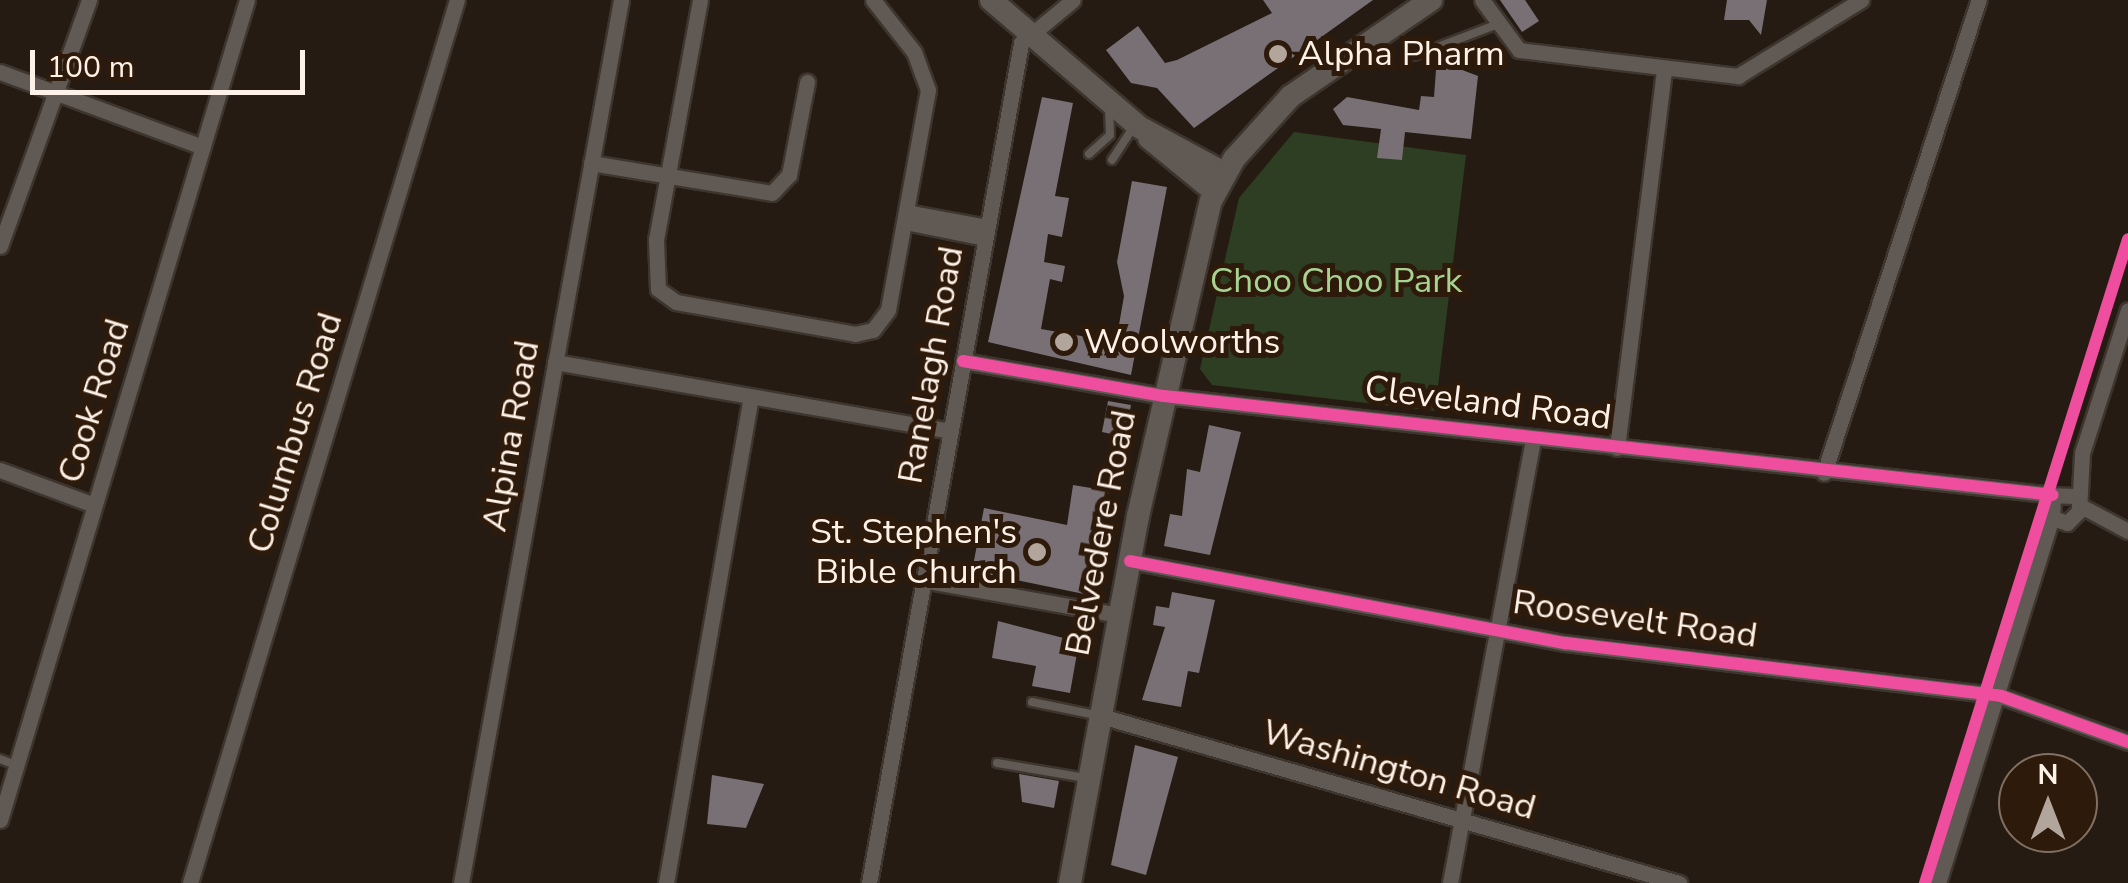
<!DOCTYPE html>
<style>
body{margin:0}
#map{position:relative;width:2128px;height:883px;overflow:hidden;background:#251b12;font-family:"Nunito Sans",sans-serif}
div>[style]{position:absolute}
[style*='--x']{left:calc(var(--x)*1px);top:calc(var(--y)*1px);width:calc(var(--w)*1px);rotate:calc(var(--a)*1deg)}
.green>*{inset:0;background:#2e3e22}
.building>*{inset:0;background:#787074}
.roads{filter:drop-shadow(2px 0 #3d352e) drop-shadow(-2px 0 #3d352e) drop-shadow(0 2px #3d352e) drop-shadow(0 -2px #3d352e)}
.service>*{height:8px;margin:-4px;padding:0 4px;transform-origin:4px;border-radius:4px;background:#615953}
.minor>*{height:15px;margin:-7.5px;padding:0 7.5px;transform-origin:7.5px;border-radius:7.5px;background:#615953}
.secondary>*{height:22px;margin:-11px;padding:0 11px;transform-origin:11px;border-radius:11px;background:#615953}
.cycleway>*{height:12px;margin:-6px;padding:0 6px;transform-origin:6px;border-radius:6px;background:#ef4d9e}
.dots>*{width:28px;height:28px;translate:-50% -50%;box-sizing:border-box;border:5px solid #2d1a0a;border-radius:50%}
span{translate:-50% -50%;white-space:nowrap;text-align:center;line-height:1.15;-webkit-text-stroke:10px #2d1a0a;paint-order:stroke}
.poi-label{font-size:35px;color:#fef1e7}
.left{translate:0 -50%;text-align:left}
.right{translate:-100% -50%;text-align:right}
.park-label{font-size:35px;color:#a7d392}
.street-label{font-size:35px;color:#fef1e7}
.north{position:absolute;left:1998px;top:753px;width:100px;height:100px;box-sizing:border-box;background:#2d1a0a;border:2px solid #817062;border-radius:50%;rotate:0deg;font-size:28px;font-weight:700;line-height:40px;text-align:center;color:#fef1e7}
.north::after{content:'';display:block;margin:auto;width:35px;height:45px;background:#b2a69c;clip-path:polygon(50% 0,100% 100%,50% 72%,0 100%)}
.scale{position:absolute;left:30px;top:50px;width:275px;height:45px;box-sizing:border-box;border:5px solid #fef1e7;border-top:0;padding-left:12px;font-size:30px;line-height:35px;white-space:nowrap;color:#fef1e7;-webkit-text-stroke:8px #2d1a0a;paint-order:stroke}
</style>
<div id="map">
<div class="green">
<i style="clip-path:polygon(1294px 132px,1466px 155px,1435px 411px,1212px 385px,1200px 369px,1239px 198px)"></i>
</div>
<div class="building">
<i style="clip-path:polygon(1263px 0,1373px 0,1194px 128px,1157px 88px,1131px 83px,1106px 50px,1138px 26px,1165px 63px,1177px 60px,1272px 13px)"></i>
<i style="clip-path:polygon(1500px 0,1525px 0,1539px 21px,1522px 32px)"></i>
<i style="clip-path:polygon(1727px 0,1767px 0,1761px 35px,1749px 20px,1724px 20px)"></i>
<i style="clip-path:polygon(1449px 65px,1478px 76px,1471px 139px,1405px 132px,1402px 160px,1377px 158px,1381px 129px,1343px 125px,1333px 109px,1347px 97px,1419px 110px,1421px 96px,1434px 97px,1436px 70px)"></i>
<i style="clip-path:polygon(1042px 97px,1073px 103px,1055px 196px,1069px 198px,1062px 237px,1048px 234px,1044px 262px,1065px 266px,1062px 282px,1050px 279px,1041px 329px,1116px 342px,1124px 296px,1117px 262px,1132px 181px,1167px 187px,1131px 375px,988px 342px)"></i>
<i style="clip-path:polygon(1108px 401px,1131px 405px,1125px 437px,1102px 432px)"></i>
<i style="clip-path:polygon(1209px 425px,1241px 432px,1210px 555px,1164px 546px,1170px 514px,1182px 516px,1187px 469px,1200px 472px)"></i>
<i style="clip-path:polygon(1073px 485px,1109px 491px,1089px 595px,972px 571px,984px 508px,1067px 525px)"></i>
<i style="clip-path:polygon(1172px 592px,1215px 600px,1199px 673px,1188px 671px,1181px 707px,1142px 700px,1165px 627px,1153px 625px,1156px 606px,1169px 608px)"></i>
<i style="clip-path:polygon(998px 621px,1079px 642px,1070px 693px,1032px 686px,1036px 666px,992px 658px)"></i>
<i style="clip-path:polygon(1135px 745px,1178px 757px,1146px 875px,1111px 865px)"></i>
<i style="clip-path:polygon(1019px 774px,1059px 781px,1054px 808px,1022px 802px)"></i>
<i style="clip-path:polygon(712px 775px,764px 784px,746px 828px,707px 824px)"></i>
</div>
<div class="roads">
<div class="service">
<i style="--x:1414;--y:56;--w:90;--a:-20.9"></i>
<i style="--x:1089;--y:154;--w:28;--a:-42"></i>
<i style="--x:1110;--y:135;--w:26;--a:-92"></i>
<i style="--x:1112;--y:160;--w:38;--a:-57"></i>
<i style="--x:1032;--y:702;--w:65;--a:11.5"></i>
<i style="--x:0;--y:759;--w:17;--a:21"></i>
<i style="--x:997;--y:763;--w:90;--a:9.6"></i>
</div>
<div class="minor">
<i style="--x:700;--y:0;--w:244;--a:100.4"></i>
<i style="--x:656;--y:240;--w:49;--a:87.7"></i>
<i style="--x:658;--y:289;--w:22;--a:36"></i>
<i style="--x:676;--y:302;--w:182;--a:10.1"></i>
<i style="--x:855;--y:334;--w:18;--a:-13"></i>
<i style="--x:873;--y:330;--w:25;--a:-53"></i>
<i style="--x:888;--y:310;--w:224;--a:-79.7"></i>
<i style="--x:928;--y:90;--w:40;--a:-110.2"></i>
<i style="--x:914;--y:52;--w:66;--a:-128.3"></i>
<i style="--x:1482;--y:0;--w:62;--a:53.5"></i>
<i style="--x:1519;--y:50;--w:221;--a:6.8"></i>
<i style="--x:1738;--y:76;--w:145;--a:-31.7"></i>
<i style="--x:0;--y:72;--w:216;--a:20.3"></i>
<i style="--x:591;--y:163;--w:183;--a:9.4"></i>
<i style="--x:772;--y:193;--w:25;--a:-47"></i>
<i style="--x:789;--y:175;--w:95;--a:-79"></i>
<i style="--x:907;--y:212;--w:81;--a:10.6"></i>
<i style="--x:905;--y:222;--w:82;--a:11.3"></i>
<i style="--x:0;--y:246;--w:262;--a:-70.1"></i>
<i style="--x:963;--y:361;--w:204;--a:9.9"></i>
<i style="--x:1164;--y:396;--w:894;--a:6.35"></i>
<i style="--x:555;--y:362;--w:401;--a:9.9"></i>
<i style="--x:1617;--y:448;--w:383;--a:-82.9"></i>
<i style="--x:0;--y:470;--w:100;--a:20.4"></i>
<i style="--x:1824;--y:473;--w:498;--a:-71.9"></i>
<i style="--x:2076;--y:496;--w:23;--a:-178"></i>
<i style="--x:2053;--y:495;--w:23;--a:92"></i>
<i style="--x:2052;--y:518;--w:16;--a:18"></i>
<i style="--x:2067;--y:523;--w:17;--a:-45"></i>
<i style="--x:2079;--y:511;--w:58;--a:-87"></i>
<i style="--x:2082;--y:453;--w:150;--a:-72.2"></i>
<i style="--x:2079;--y:505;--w:55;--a:28"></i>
<i style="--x:1130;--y:561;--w:443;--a:10.7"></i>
<i style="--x:1565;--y:643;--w:439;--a:6.9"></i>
<i style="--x:2001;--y:696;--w:135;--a:19.9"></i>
<i style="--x:923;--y:580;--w:200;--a:10.1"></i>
<i style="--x:1101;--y:716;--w:602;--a:16.12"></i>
<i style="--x:0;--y:820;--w:856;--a:-73.24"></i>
<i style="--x:190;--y:883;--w:922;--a:-73.18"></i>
<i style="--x:461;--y:883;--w:897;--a:-79.73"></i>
<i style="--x:666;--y:883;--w:492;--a:-80.1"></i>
<i style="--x:869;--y:883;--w:854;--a:-79.74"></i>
<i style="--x:1021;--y:43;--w:67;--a:-39.6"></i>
<i style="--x:1450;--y:883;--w:452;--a:-79.4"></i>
<i style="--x:1938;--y:883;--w:382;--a:-72.7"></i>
</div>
<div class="secondary">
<i style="--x:991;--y:0;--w:195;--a:40.6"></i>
<i style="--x:1139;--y:127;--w:97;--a:28.4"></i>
<i style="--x:1149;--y:138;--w:85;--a:39.3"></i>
<i style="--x:1070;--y:883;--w:373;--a:-79.5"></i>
<i style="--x:1138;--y:516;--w:323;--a:-77"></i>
<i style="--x:1211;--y:201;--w:48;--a:-61.3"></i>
<i style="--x:1234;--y:159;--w:85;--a:-47.9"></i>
<i style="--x:1291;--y:96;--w:170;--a:-34.4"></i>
</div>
</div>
<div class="cycleway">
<i style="--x:963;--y:361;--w:204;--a:9.9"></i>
<i style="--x:1164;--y:396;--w:894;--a:6.35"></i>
<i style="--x:1130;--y:561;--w:443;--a:10.7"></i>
<i style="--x:1565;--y:643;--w:439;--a:6.9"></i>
<i style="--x:2001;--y:696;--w:135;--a:19.9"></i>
<i style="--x:1925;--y:883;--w:675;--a:-72.5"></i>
</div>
<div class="dots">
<i style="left:1278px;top:54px;background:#b2a69c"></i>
<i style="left:1064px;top:342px;background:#b2a69c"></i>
<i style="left:1037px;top:552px;background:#b2a69c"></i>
</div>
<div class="poi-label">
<span class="left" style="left:1298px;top:54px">Alpha Pharm</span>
<span class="left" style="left:1084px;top:342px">Woolworths</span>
<span class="right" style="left:1017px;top:552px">St. Stephen's<br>Bible Church</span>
</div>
<div class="park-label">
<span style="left:1336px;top:281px">Choo Choo Park</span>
</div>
<div class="street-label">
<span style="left:931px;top:365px;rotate:-80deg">Ranelagh Road</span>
<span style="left:94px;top:401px;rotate:-73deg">Cook Road</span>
<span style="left:1488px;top:403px;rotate:7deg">Cleveland Road</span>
<span style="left:295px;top:433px;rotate:-73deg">Columbus Road</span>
<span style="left:511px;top:436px;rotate:-80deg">Alpina Road</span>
<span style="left:1101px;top:533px;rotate:-79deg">Belvedere Road</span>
<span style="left:1635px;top:619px;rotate:8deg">Roosevelt Road</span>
<span style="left:1399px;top:770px;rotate:16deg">Washington Road</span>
</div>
<div class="north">N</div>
<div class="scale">100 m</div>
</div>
